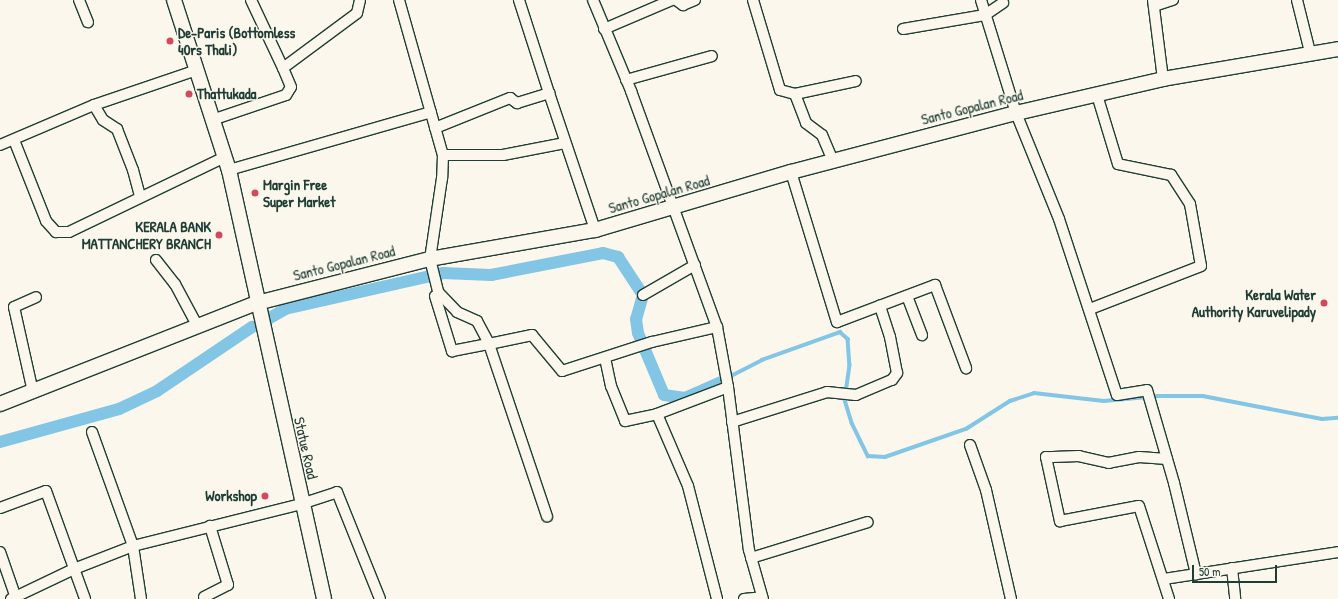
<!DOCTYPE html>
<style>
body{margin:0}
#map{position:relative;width:1338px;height:599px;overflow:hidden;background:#fbf7ec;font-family:"Patrick Hand",sans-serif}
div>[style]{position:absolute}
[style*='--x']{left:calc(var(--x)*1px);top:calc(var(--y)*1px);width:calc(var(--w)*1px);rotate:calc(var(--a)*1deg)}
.stream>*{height:3.5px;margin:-1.75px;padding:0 1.75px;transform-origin:1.75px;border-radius:1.75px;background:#83c5e4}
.canal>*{height:12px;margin:-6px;padding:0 6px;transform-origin:6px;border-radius:6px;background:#83c5e4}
.roads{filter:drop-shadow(1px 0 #1f3d34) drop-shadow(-1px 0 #1f3d34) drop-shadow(0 1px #1f3d34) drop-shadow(0 -1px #1f3d34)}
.street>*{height:10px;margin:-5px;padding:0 5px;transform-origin:5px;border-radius:5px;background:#fbf7ec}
.secondary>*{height:14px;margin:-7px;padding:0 7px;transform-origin:7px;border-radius:7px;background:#fbf7ec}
.dots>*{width:11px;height:11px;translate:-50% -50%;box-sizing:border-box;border:2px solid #fbf7ec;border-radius:50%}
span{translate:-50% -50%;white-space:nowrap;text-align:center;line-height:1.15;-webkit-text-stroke:3px #fbf7ec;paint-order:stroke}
.poi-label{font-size:15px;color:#1f3d34;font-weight:700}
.left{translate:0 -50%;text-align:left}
.right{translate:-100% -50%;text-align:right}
.street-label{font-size:15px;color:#1f3d34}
.scale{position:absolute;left:1192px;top:565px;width:85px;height:18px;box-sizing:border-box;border:2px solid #1f3d34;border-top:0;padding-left:5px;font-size:12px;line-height:14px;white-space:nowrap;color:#1f3d34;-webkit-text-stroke:3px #fbf7ec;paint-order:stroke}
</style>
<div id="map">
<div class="stream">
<i style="--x:733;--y:375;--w:33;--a:-27"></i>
<i style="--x:762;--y:360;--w:83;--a:-19.7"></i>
<i style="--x:840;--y:332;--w:11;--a:41"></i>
<i style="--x:848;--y:339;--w:26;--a:86"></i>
<i style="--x:850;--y:365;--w:35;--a:98"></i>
<i style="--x:845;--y:400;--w:24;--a:73"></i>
<i style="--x:852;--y:423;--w:37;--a:64"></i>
<i style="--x:868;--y:456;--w:17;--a:3"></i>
<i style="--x:885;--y:457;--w:86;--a:-19.1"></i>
<i style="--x:966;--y:429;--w:52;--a:-32.5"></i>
<i style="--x:1010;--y:401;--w:25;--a:-18"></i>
<i style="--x:1034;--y:393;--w:70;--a:6.5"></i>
<i style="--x:1104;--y:401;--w:54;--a:-5.3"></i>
<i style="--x:1158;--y:396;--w:45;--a:0"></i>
<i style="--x:1203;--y:396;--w:121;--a:10.9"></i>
<i style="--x:1322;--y:419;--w:16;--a:-4"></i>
</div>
<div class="canal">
<i style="--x:268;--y:319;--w:20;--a:-30"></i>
<i style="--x:285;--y:309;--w:162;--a:-12.8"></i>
<i style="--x:443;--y:273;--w:48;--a:2.4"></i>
<i style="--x:491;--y:275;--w:114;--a:-11.1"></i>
<i style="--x:603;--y:253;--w:16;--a:15"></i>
<i style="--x:618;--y:257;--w:45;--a:56.7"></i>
<i style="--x:643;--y:295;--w:25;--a:106"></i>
<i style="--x:636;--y:319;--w:14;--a:82"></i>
<i style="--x:638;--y:333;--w:67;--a:67.2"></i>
<i style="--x:664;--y:395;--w:21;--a:8"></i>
<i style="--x:685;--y:398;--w:39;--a:-24"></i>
<i style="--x:0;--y:442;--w:123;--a:-15.5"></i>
<i style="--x:119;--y:409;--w:42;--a:-25.3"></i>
<i style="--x:157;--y:391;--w:115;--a:-34"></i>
</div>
<div class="roads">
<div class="street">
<i style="--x:79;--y:0;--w:24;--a:68"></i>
<i style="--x:251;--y:0;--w:75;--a:64.8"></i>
<i style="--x:399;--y:0;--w:161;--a:74.2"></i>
<i style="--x:443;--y:155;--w:23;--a:92"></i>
<i style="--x:442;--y:178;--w:82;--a:98.4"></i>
<i style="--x:430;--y:259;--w:34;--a:76"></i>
<i style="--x:438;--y:292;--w:28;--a:46"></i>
<i style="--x:457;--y:312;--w:22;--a:24"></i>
<i style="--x:477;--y:321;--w:26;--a:62"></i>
<i style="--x:489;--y:344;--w:44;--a:-11.8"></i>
<i style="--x:532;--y:335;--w:47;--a:50.2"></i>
<i style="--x:562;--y:371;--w:95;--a:-17.9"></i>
<i style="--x:652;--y:342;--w:67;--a:-13"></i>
<i style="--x:593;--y:0;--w:99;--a:67.3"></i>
<i style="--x:631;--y:91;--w:251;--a:70"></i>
<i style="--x:717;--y:327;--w:61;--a:79.6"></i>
<i style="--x:728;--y:387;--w:164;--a:82.7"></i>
<i style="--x:749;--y:550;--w:51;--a:74.1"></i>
<i style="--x:676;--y:0;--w:9;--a:36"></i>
<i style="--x:683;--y:5;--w:13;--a:-23"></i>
<i style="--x:753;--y:0;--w:94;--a:73.3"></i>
<i style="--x:780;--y:90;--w:16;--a:15"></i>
<i style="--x:795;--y:94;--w:31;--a:69"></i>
<i style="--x:806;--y:123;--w:20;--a:37"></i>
<i style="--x:822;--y:135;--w:28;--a:67"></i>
<i style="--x:981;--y:0;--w:118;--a:72.8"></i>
<i style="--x:1016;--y:113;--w:114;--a:67.9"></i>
<i style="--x:1059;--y:219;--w:185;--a:71.8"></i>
<i style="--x:1117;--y:395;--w:30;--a:-9"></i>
<i style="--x:1147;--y:390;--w:97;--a:73.8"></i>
<i style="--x:1174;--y:483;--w:94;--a:76.4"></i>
<i style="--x:1153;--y:0;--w:80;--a:82.8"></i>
<i style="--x:1297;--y:0;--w:54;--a:76"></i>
<i style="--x:1154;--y:6;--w:20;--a:-18"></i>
<i style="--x:604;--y:29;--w:74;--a:-23.1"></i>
<i style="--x:903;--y:29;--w:83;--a:-9.7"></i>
<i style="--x:985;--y:15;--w:22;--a:-34"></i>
<i style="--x:626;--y:80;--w:89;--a:-15.6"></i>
<i style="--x:549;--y:93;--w:145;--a:71.4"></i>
<i style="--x:795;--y:94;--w:62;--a:-12"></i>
<i style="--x:94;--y:105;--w:17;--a:59"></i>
<i style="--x:103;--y:120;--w:17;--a:33"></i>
<i style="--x:117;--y:129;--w:44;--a:68.7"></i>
<i style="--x:133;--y:170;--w:28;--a:75"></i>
<i style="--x:212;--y:120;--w:78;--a:-18.7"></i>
<i style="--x:286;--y:95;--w:9;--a:-58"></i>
<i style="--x:291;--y:87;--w:21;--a:-113"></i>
<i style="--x:283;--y:68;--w:92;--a:-36.6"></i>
<i style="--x:357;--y:13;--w:13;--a:-77"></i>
<i style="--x:435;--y:128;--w:81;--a:-21.8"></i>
<i style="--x:510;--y:98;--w:9;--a:36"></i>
<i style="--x:517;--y:103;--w:34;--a:-17"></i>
<i style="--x:549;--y:93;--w:98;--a:-107.9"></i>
<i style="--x:14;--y:140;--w:87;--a:68.4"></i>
<i style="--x:46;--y:221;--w:15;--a:48"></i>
<i style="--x:56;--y:232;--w:13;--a:0"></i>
<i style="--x:69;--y:232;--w:173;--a:-25.7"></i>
<i style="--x:0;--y:145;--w:102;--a:-23.1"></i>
<i style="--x:94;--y:105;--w:109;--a:-18.8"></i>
<i style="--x:443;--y:155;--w:60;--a:0"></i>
<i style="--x:503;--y:155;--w:63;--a:-11"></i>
<i style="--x:229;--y:170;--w:210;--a:-16"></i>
<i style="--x:791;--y:172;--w:157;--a:73"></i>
<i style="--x:837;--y:322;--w:105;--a:-20.7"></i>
<i style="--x:935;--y:285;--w:89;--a:69.5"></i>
<i style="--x:156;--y:260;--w:31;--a:52"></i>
<i style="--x:175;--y:284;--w:49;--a:61.9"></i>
<i style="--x:643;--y:295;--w:60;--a:-30"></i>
<i style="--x:435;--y:296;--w:58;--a:72.8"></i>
<i style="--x:452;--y:351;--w:38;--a:-11"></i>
<i style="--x:489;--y:344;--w:182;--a:71.4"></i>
<i style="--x:907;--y:296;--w:42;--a:69"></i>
<i style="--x:1090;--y:309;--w:119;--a:-21.2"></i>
<i style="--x:1201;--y:266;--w:63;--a:-100.1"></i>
<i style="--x:1190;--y:204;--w:35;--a:-123"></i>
<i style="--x:1171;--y:175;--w:54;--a:-168.3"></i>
<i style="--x:1118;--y:164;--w:72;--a:-106.9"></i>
<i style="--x:605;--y:358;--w:29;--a:78"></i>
<i style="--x:611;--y:386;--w:38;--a:68"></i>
<i style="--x:625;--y:421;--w:33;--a:-12"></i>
<i style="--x:657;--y:414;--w:76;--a:-20.8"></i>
<i style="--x:33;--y:392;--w:87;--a:-102.6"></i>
<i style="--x:14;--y:307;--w:24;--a:-24"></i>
<i style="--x:657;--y:414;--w:78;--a:66.7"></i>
<i style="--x:688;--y:486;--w:117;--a:75.6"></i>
<i style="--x:732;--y:422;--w:100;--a:-17.5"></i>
<i style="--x:827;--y:392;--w:29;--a:6"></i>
<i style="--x:856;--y:395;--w:39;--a:-23"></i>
<i style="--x:892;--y:380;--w:9;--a:-54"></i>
<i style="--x:897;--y:373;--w:37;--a:-101"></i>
<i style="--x:890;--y:337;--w:33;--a:-108"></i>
<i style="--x:92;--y:432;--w:121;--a:70.2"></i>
<i style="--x:133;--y:546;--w:54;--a:81.4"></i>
<i style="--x:970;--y:445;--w:48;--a:70.4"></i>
<i style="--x:986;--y:490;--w:112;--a:77.1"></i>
<i style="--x:1167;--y:459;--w:28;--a:-176"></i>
<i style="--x:1139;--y:457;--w:31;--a:169"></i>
<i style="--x:1109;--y:463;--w:31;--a:-167"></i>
<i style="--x:1079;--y:456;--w:33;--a:178"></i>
<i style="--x:1046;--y:457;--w:66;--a:77.7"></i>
<i style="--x:1060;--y:521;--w:80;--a:-10.8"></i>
<i style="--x:1139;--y:506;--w:98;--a:72.1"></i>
<i style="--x:0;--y:508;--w:49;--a:-20.3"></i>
<i style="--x:46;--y:491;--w:115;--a:70.1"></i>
<i style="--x:0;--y:552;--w:49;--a:70.8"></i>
<i style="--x:751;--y:558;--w:122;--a:-17.1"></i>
<i style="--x:1232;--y:568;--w:31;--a:84"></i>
<i style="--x:1164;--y:579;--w:176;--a:-8.8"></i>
<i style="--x:204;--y:597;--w:27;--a:-27"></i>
<i style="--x:228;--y:585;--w:62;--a:-107"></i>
<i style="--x:11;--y:599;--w:70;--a:-25.5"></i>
<i style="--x:74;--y:569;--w:63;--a:-21.3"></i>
<i style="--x:133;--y:546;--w:173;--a:-14"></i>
<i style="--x:301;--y:504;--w:38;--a:-18"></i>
<i style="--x:337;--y:492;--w:115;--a:68.1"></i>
<i style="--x:744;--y:599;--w:18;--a:-6"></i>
</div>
<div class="secondary">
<i style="--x:174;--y:0;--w:179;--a:72.1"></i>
<i style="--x:229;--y:170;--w:439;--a:77.5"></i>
<i style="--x:0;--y:404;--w:276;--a:-21.5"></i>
<i style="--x:257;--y:303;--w:179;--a:-14.3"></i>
<i style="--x:430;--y:259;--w:168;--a:-10"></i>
<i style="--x:595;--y:230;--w:204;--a:-16.5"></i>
<i style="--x:791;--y:172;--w:233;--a:-14.7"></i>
<i style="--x:1016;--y:113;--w:151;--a:-13"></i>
<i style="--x:1163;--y:79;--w:178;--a:-9.7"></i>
</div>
</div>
<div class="dots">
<i style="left:170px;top:41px;background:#d1495b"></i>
<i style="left:189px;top:94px;background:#d1495b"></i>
<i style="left:255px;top:193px;background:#d1495b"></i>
<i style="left:219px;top:235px;background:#d1495b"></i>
<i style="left:1324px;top:303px;background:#d1495b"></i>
<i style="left:265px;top:496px;background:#d1495b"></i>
</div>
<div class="poi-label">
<span class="left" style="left:178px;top:41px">De-Paris (Bottomless<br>40rs Thali)</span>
<span class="left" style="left:197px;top:94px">Thattukada</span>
<span class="left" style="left:263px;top:193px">Margin Free<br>Super Market</span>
<span class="right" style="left:211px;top:235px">KERALA BANK<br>MATTANCHERY BRANCH</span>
<span class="right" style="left:1316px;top:303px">Kerala Water<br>Authority Karuvelipady</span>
<span class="right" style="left:257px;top:496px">Workshop</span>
</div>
<div class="street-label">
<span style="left:972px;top:107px;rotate:-14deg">Santo Gopalan Road</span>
<span style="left:659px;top:194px;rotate:-16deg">Santo Gopalan Road</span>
<span style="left:344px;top:263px;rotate:-14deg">Santo Gopalan Road</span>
<span style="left:306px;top:448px;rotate:77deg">Statue Road</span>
</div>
<div class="scale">50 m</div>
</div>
